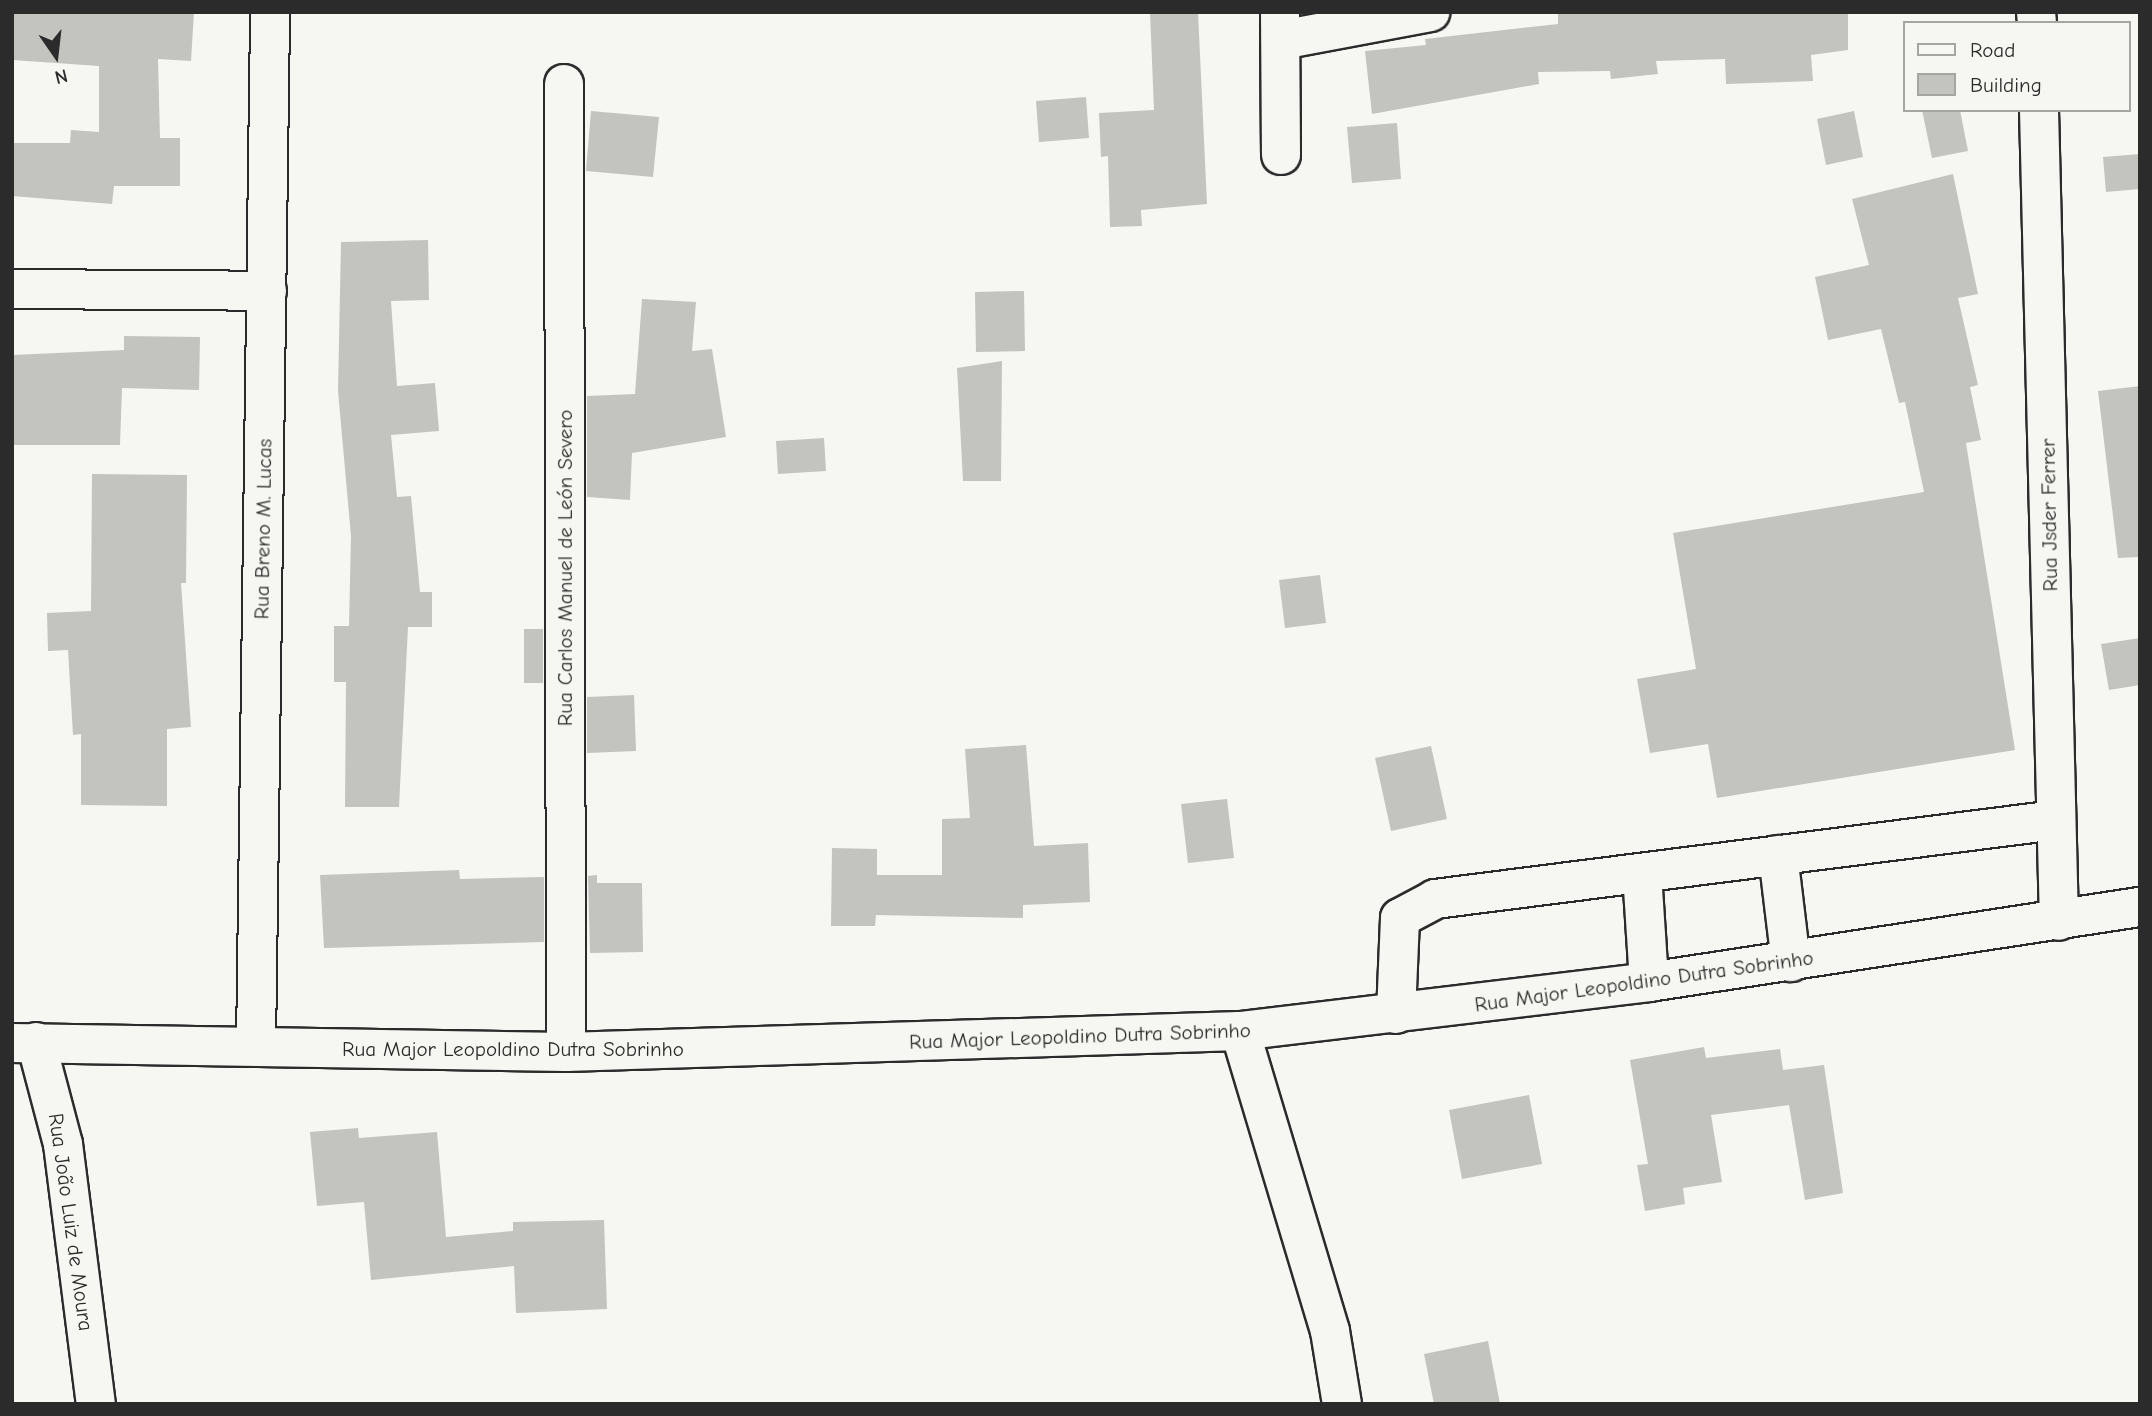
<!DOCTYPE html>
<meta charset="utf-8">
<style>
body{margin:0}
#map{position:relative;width:2152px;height:1416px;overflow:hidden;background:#f6f6f2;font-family:"Comic Neue",sans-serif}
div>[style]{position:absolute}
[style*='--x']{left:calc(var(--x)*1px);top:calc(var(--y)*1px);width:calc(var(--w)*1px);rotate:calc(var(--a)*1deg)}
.building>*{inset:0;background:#c3c3c0}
.roads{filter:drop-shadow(2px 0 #2b2b2b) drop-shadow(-2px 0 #2b2b2b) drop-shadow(0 2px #2b2b2b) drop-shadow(0 -2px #2b2b2b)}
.street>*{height:38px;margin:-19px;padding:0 19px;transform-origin:19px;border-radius:19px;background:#f6f6f2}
span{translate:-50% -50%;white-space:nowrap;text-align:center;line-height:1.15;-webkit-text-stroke:6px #f6f6f2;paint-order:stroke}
.street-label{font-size:21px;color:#2b2b2b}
.frame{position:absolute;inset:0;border:14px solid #2b2b2b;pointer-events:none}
.legend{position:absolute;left:1903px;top:21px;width:228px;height:91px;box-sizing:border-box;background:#f6f6f2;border:2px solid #a5a5a2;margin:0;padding:9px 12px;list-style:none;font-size:21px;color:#2b2b2b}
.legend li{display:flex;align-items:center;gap:14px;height:35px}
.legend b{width:35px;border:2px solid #a5a5a2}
.north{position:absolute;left:21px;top:21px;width:70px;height:70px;-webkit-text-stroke:5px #f6f6f2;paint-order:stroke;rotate:166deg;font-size:19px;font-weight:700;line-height:28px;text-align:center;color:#2b2b2b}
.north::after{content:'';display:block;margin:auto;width:24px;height:32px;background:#2b2b2b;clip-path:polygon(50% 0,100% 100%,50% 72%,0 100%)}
</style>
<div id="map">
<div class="building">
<i style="clip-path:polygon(12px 12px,194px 12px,191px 61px,158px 59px,160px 138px,180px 138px,180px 186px,114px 186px,112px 204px,12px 196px,12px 143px,70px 143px,71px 130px,99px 132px,99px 66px,12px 60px)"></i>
<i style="clip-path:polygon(1150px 12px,1198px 12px,1207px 204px,1141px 210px,1142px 226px,1110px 227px,1108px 156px,1101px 157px,1099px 113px,1154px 110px)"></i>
<i style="clip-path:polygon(1848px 12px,1848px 50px,1811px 55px,1813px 81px,1726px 84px,1725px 59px,1656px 61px,1658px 74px,1611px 79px,1610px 71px,1538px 72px,1539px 84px,1372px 114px,1365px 51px,1426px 45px,1425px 39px,1558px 24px,1558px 13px)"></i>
<i style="clip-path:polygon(1086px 97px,1089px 138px,1039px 142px,1036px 101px)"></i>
<i style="clip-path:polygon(1922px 110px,1960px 110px,1968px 151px,1932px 158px)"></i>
<i style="clip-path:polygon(591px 111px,659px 117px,653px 177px,586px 171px)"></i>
<i style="clip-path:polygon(1854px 111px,1863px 157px,1826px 165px,1817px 119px)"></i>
<i style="clip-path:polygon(1397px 123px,1401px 179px,1352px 183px,1347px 127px)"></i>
<i style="clip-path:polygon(2140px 154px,2140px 189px,2106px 192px,2103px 157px)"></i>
<i style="clip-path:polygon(1953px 174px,1978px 294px,1958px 298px,1978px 385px,1970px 387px,1981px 440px,1966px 443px,2015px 750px,1717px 798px,1708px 744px,1650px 753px,1637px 679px,1696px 669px,1673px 533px,1924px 492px,1905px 402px,1899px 403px,1881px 329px,1828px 340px,1815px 277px,1869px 265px,1852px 199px)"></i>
<i style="clip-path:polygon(428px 240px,429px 300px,391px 301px,397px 386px,435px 383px,439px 431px,391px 435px,397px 497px,411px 496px,420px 592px,432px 592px,432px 627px,408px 627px,399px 807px,345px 807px,346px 682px,334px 682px,334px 626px,349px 626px,351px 536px,338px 391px,341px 242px)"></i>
<i style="clip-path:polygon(1024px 291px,1025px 351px,976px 352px,975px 292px)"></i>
<i style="clip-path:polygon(642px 299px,696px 302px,692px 351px,712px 349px,726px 437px,632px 453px,630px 500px,587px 497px,587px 396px,635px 394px)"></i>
<i style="clip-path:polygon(124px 336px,200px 337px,199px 390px,122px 388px,120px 445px,12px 445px,12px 355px,124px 350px)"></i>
<i style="clip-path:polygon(1002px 361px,1001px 481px,963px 481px,957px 368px)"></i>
<i style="clip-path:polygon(2140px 386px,2140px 557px,2118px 558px,2098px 391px)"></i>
<i style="clip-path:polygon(824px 438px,826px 471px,778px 474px,776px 441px)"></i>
<i style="clip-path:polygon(92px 474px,187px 475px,186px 583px,181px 583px,191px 727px,167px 729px,167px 806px,81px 805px,81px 734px,73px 735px,68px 650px,48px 651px,47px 613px,91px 611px)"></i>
<i style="clip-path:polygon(1320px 575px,1326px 623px,1285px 628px,1279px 580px)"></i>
<i style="clip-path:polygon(524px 629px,543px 629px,543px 683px,524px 683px)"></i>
<i style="clip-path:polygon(2140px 638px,2140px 685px,2109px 690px,2101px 644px)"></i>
<i style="clip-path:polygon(634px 695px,636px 751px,587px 753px,587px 697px)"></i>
<i style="clip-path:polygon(1026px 745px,1034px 846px,1088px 843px,1090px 902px,1023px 905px,1023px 918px,876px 915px,875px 926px,831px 926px,832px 848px,877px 849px,877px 875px,942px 875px,942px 819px,970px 818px,965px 749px)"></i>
<i style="clip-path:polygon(1431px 746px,1447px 819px,1391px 831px,1375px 758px)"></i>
<i style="clip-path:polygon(1227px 799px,1234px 858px,1188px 863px,1181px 804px)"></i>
<i style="clip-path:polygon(459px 870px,460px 879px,544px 877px,544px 942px,324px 948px,320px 875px)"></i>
<i style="clip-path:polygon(597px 875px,597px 883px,642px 883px,643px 952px,590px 953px,588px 876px)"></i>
<i style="clip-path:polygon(1704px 1047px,1706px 1058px,1780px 1049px,1783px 1070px,1824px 1065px,1843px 1193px,1805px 1200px,1789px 1105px,1711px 1115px,1722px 1182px,1683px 1188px,1685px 1204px,1645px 1211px,1637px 1165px,1648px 1164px,1630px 1060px)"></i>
<i style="clip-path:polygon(1529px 1095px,1542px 1164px,1462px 1179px,1449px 1110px)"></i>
<i style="clip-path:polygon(358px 1128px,359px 1138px,437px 1132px,446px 1237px,513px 1231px,513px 1222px,604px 1220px,607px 1309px,516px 1313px,514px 1266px,371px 1280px,364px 1202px,317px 1206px,310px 1132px)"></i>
<i style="clip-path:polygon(1488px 1341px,1500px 1404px,1434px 1404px,1424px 1354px)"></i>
</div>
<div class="roads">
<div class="street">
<i style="--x:1280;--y:12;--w:143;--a:89.6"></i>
<i style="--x:2036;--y:12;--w:11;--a:85"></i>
<i style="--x:1281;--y:40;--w:152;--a:-10.6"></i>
<i style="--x:564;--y:84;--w:968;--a:89.88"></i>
<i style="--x:2039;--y:110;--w:811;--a:88.59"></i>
<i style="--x:12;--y:289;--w:255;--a:0.4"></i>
<i style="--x:1778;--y:855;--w:108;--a:83.1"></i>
<i style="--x:1642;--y:873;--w:109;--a:86.3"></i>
<i style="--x:1396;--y:1014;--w:96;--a:-87.6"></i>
<i style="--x:1400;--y:918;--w:40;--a:-28"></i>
<i style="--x:1435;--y:899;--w:626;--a:-7.25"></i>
<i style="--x:1240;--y:1031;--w:313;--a:73.3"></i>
<i style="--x:1330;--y:1331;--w:74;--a:80.7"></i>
<i style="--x:36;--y:1042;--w:106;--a:75.2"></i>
<i style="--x:63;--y:1144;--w:262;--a:82.8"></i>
<i style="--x:12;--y:1043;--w:554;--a:0.93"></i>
<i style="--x:566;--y:1052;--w:674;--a:-1.78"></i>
<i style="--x:1240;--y:1031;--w:412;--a:-6.8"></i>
<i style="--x:1649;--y:982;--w:497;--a:-8.7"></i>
<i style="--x:256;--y:1046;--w:1034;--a:-89.22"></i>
</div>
</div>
<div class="street-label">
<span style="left:2049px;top:515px;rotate:-91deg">Rua Jsder Ferrer</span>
<span style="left:263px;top:529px;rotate:-89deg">Rua Breno M. Lucas</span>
<span style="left:565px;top:568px;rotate:-90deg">Rua Carlos Manuel de León Severo</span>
<span style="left:1644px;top:981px;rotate:-8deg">Rua Major Leopoldino Dutra Sobrinho</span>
<span style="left:1080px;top:1036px;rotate:-2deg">Rua Major Leopoldino Dutra Sobrinho</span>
<span style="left:513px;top:1049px">Rua Major Leopoldino Dutra Sobrinho</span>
<span style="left:71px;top:1222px;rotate:82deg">Rua João Luiz de Moura</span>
</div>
<div class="frame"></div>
<ul class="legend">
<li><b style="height:9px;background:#f6f6f2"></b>Road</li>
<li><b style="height:19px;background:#c3c3c0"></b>Building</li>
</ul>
<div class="north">N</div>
</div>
